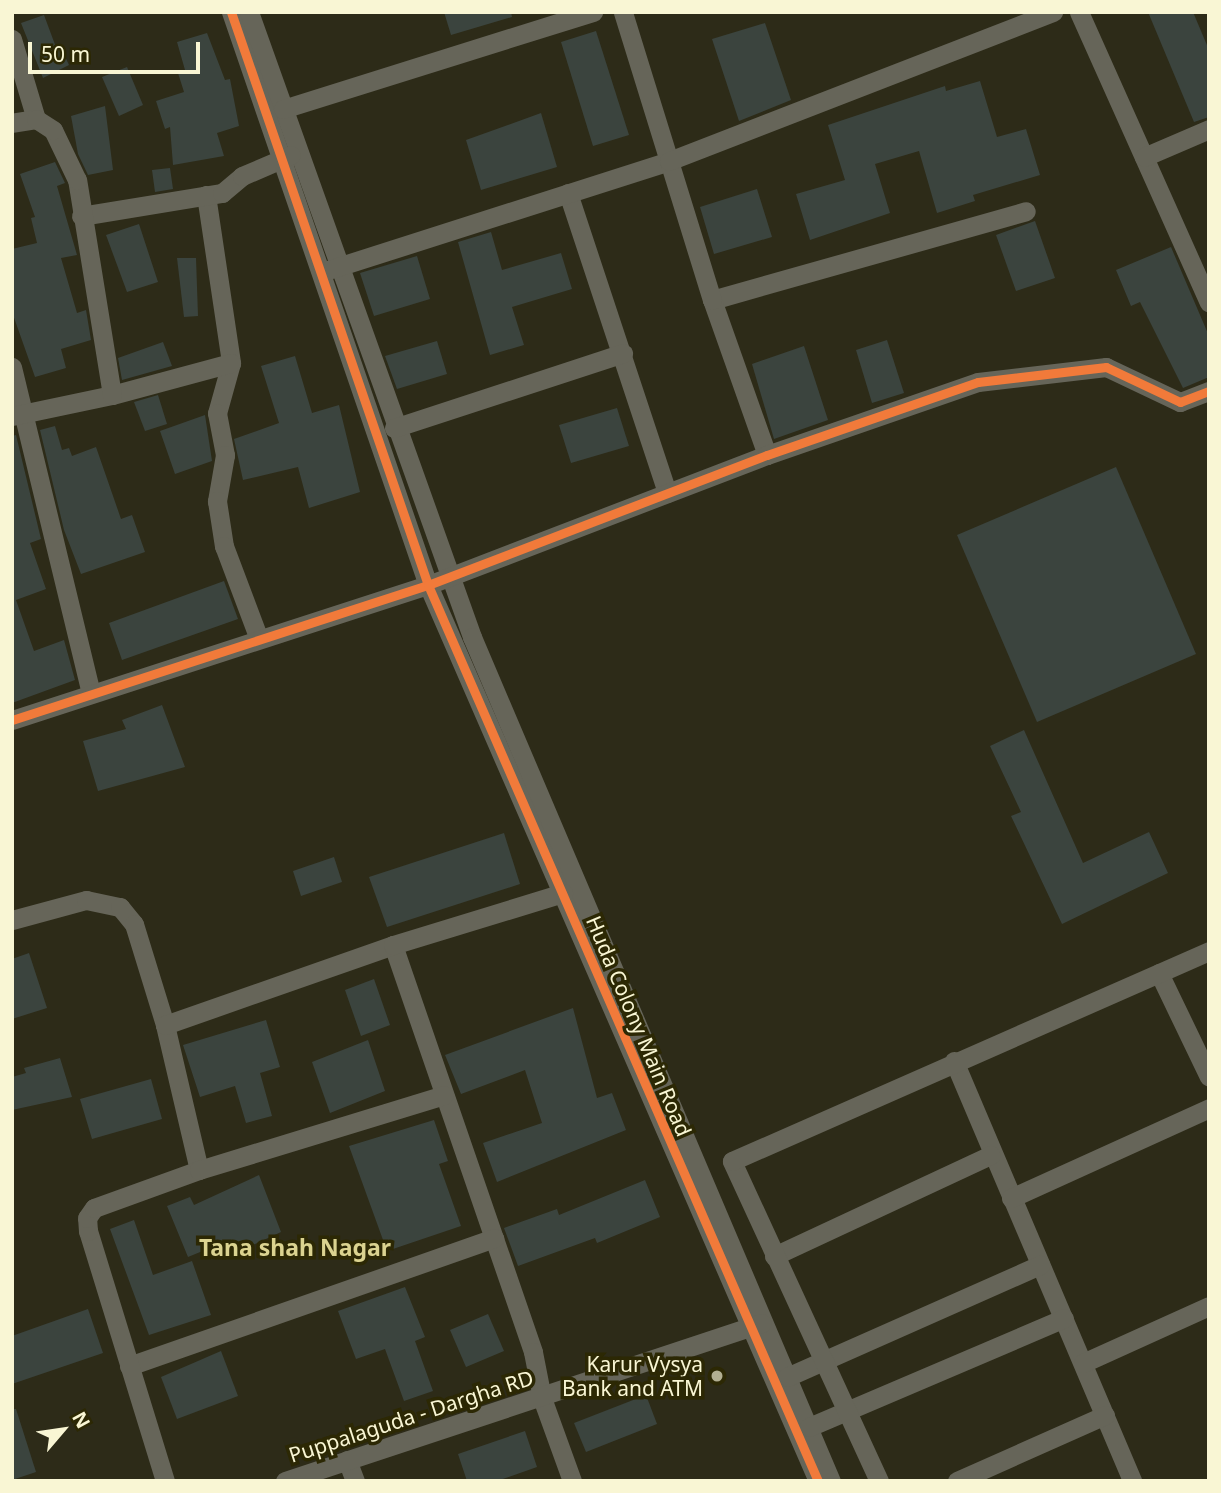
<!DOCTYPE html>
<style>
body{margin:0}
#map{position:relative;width:1221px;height:1493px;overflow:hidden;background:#2d2b18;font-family:"Noto Sans",sans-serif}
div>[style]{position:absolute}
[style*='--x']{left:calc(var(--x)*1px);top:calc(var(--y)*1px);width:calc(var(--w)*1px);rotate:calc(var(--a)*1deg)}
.building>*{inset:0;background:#3b443e}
.minor>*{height:19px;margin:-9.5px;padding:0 9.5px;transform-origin:9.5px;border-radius:9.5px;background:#666559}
.cycleway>*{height:9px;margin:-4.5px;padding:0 4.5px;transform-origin:4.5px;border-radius:4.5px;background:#f17a3a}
.dots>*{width:19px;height:19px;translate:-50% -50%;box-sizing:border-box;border:4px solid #2c2804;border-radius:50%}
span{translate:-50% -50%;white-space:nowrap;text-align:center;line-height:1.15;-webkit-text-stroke:7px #2c2804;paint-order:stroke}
.street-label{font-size:21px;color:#f9f6d4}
.poi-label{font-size:21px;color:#f9f6d4}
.right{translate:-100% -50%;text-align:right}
.neighbourhood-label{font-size:23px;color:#dbd390;font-weight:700}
.frame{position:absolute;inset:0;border:14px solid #f9f6d4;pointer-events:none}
.north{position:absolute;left:28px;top:1395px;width:70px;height:70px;-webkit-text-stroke:5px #2c2804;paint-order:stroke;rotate:61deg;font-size:19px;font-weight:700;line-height:28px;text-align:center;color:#f9f6d4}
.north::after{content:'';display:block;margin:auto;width:24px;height:32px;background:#f9f6d4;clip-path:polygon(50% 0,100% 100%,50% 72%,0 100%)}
.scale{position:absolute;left:28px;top:42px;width:172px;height:32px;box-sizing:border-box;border:4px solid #f9f6d4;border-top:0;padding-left:9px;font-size:21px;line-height:24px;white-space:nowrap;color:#f9f6d4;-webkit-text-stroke:5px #2c2804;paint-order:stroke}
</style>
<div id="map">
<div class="building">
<i style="clip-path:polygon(444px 12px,511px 12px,512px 17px,451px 35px)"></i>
<i style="clip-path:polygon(1148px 12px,1193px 12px,1209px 50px,1209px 117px,1194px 122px)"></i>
<i style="clip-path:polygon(44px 15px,57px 50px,61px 48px,69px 65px,43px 78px,21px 23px)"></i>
<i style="clip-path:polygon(765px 23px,791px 100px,739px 121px,712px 39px)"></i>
<i style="clip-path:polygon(596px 31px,629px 135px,593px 146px,561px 42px)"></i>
<i style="clip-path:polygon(207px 33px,225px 80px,230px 79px,239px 126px,217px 133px,224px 156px,173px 165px,170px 127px,165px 129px,156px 101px,184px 92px,178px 73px,185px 70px,177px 42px)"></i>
<i style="clip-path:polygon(127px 67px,143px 105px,119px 116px,102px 77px)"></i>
<i style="clip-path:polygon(980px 81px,997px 137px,1026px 129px,1040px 175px,973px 195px,975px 201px,937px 213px,919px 151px,875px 164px,890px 213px,810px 240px,796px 194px,845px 180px,828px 125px,945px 86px,946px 91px)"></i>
<i style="clip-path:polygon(105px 106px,113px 170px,88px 175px,78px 154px,71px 116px)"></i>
<i style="clip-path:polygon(541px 113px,557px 167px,481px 190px,466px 140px)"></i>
<i style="clip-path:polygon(55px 162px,65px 183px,57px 186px,77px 255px,61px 258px,77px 313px,86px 310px,91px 340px,61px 349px,66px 368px,35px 377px,12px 312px,12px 249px,37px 243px,31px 218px,35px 217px,20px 174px)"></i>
<i style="clip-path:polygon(170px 168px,173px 189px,155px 192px,152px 170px)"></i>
<i style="clip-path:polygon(757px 189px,772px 237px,714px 254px,700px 207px)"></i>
<i style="clip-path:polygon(1035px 221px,1055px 278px,1016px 291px,996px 235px)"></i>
<i style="clip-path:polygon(139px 224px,158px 282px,127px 292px,106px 235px)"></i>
<i style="clip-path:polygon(491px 232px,502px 270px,561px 253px,572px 289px,512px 307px,524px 345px,490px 355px,458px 242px)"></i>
<i style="clip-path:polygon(1171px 247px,1209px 336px,1209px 377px,1183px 388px,1140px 302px,1131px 306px,1116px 270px)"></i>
<i style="clip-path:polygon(417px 256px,430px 299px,374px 316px,360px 273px)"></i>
<i style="clip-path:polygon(177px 258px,196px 258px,198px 316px,184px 317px)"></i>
<i style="clip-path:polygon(887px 340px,904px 393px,872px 403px,856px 350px)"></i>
<i style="clip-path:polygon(437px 341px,447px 374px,397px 389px,385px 356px)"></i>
<i style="clip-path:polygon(163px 342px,172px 366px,122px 380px,118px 358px)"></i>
<i style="clip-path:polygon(804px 346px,828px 420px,774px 439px,752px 364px)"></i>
<i style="clip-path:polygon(295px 356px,312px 413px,339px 405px,360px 492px,309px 508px,298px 467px,243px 480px,234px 439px,279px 423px,261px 366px)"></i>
<i style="clip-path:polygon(158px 395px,167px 424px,145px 431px,134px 402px)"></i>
<i style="clip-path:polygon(617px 408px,629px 446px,571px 463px,559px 425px)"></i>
<i style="clip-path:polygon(205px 415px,212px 461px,175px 474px,160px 431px)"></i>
<i style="clip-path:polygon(55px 426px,62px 450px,69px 448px,72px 456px,96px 447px,121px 519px,132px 515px,145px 552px,81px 574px,64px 530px,40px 430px)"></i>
<i style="clip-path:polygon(16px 435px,41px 539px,30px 543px,46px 589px,16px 600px,34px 651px,64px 640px,75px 680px,12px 703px,12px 436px)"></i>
<i style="clip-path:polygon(1116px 467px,1196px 654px,1037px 722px,957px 535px)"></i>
<i style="clip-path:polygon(224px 581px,238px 619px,122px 660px,109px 623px)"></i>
<i style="clip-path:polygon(162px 705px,185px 767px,98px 791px,83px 741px,126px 729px,122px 720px)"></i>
<i style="clip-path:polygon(1024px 730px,1083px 863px,1149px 832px,1168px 873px,1062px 924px,1011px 816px,1021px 812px,990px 746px)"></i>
<i style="clip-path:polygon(504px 833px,520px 884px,387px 927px,369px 877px)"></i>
<i style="clip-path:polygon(334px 857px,342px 882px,301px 896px,293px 871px)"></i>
<i style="clip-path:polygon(29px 953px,47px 1008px,12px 1019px,12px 959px)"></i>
<i style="clip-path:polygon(374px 979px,390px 1025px,361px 1036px,345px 990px)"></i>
<i style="clip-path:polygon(573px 1008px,597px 1098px,612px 1093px,626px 1130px,497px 1182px,483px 1143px,542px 1123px,525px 1070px,461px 1094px,445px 1055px)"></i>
<i style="clip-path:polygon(266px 1020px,280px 1067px,260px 1073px,272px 1116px,246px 1123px,235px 1086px,200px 1097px,183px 1045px)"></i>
<i style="clip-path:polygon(368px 1040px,385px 1091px,330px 1113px,312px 1062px)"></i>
<i style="clip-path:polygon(60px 1058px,72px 1097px,12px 1110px,12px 1077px,26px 1073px,24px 1068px)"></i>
<i style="clip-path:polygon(151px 1079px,162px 1119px,92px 1139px,80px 1099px)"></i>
<i style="clip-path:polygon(434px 1120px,448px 1161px,439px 1164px,461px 1226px,387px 1251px,349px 1146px)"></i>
<i style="clip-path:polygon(259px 1175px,281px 1232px,233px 1254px,227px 1241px,188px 1257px,167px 1206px,190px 1197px,194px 1205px)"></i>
<i style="clip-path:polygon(645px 1180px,660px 1217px,597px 1243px,595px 1238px,518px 1266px,504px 1228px,557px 1209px,559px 1215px)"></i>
<i style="clip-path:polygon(134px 1220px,153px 1275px,192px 1261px,211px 1315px,149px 1335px,110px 1229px)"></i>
<i style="clip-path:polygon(405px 1287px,425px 1337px,415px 1341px,433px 1391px,404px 1401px,385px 1349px,356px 1359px,338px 1311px)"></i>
<i style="clip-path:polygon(88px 1309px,103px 1353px,12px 1384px,12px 1336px)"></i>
<i style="clip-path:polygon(488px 1314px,504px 1351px,466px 1367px,450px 1330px)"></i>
<i style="clip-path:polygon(221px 1351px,238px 1396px,177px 1419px,161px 1377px)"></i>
<i style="clip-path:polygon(646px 1395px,657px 1424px,586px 1452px,574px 1423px)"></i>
<i style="clip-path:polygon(12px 1409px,16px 1409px,36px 1472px,12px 1480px)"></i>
<i style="clip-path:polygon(525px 1431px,537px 1467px,497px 1481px,467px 1481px,458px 1454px)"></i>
</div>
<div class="minor">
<i style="--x:231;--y:12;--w:606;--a:71.03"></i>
<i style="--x:428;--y:585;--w:977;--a:66.48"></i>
<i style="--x:249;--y:12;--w:664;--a:70.36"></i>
<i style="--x:472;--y:637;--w:917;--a:66.96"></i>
<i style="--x:1079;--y:12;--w:318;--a:65.9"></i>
<i style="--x:12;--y:39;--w:84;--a:73.3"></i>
<i style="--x:36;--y:119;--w:24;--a:171"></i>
<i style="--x:283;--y:109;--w:325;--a:-17.4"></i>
<i style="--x:1144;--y:157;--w:71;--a:-23.3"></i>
<i style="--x:568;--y:193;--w:316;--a:71.7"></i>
<i style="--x:206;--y:195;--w:170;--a:81.5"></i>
<i style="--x:231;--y:363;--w:52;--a:105.6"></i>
<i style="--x:217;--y:413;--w:43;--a:79.2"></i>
<i style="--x:225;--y:455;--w:47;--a:99.9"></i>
<i style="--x:217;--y:501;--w:46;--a:81.2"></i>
<i style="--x:224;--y:546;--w:99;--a:69.4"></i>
<i style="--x:81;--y:216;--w:143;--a:-9.3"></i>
<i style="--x:222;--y:193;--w:26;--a:-40"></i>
<i style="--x:242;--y:176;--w:53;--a:-23.2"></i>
<i style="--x:328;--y:270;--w:358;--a:-17.7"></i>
<i style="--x:669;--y:161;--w:156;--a:-107.2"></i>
<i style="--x:712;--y:300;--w:326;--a:-15.8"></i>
<i style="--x:12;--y:367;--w:335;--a:76.4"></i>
<i style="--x:112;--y:395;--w:123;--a:-15.1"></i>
<i style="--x:12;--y:416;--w:102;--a:-11.9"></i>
<i style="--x:112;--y:395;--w:218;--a:-99.2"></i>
<i style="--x:77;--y:180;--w:55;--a:-115.6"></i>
<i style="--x:53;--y:130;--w:20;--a:-147"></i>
<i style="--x:394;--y:428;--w:241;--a:-18.1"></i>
<i style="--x:767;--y:455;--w:164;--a:-109.5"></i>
<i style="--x:712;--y:300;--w:145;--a:-107.2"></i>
<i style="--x:669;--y:161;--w:412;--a:-21.2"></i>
<i style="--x:12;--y:720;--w:437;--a:-18"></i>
<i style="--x:428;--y:585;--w:363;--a:-21"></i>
<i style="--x:767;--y:455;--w:223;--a:-19.1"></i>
<i style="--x:978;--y:382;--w:129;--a:-6.7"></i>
<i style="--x:1106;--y:367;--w:82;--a:25.3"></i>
<i style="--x:1180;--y:402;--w:31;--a:-21"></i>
<i style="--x:12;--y:920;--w:77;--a:-15.1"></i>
<i style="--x:86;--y:900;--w:35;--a:12"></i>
<i style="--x:120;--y:907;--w:22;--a:51"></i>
<i style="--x:134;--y:924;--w:106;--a:72.9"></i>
<i style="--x:165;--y:1025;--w:149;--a:76.8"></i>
<i style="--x:393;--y:945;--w:430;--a:71"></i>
<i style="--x:533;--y:1352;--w:47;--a:78.9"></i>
<i style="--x:542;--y:1398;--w:88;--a:70.1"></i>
<i style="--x:1159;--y:973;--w:115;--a:64.3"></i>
<i style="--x:165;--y:1025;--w:242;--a:-19.3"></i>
<i style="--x:393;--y:945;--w:178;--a:-17"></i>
<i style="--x:954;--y:1061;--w:456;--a:67"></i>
<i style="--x:1011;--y:1198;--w:217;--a:-24.4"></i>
<i style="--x:774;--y:1256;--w:239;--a:-25"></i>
<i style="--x:1083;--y:1363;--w:138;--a:-24.3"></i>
<i style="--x:129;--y:1366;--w:387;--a:-19.3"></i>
<i style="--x:787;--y:1377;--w:277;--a:-23.9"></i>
<i style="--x:809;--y:1427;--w:277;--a:-23.1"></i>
<i style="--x:347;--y:1460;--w:22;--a:69"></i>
<i style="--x:165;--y:1481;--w:262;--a:-107.1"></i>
<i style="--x:88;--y:1231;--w:13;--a:-94"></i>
<i style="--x:87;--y:1218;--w:12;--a:-55"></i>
<i style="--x:94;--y:1208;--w:112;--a:-19.9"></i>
<i style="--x:199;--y:1170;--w:256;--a:-17"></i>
<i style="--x:285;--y:1481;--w:502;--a:-18.33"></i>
<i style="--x:879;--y:1481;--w:352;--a:-114.7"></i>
<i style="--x:732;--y:1161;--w:521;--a:-23.76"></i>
<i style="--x:957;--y:1481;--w:162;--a:-24"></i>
</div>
<div class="cycleway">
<i style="--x:231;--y:12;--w:606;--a:71.03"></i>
<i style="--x:428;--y:585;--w:977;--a:66.48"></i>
<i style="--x:12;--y:720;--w:437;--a:-18"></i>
<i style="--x:428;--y:585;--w:363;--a:-21"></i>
<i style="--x:767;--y:455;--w:223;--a:-19.1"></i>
<i style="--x:978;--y:382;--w:129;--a:-6.7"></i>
<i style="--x:1106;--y:367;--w:82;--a:25.3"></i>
<i style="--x:1180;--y:402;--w:31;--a:-21"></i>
</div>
<div class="dots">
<i style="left:717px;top:1376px;background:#b2af92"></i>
</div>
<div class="street-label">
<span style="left:639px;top:1026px;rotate:67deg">Huda Colony Main Road</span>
<span style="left:411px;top:1416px;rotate:-18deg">Puppalaguda - Dargha RD</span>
</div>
<div class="poi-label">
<span class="right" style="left:703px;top:1376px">Karur Vysya<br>Bank and ATM</span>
</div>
<div class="neighbourhood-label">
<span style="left:295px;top:1247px">Tana shah Nagar</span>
</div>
<div class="frame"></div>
<div class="north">N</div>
<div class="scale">50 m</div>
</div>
